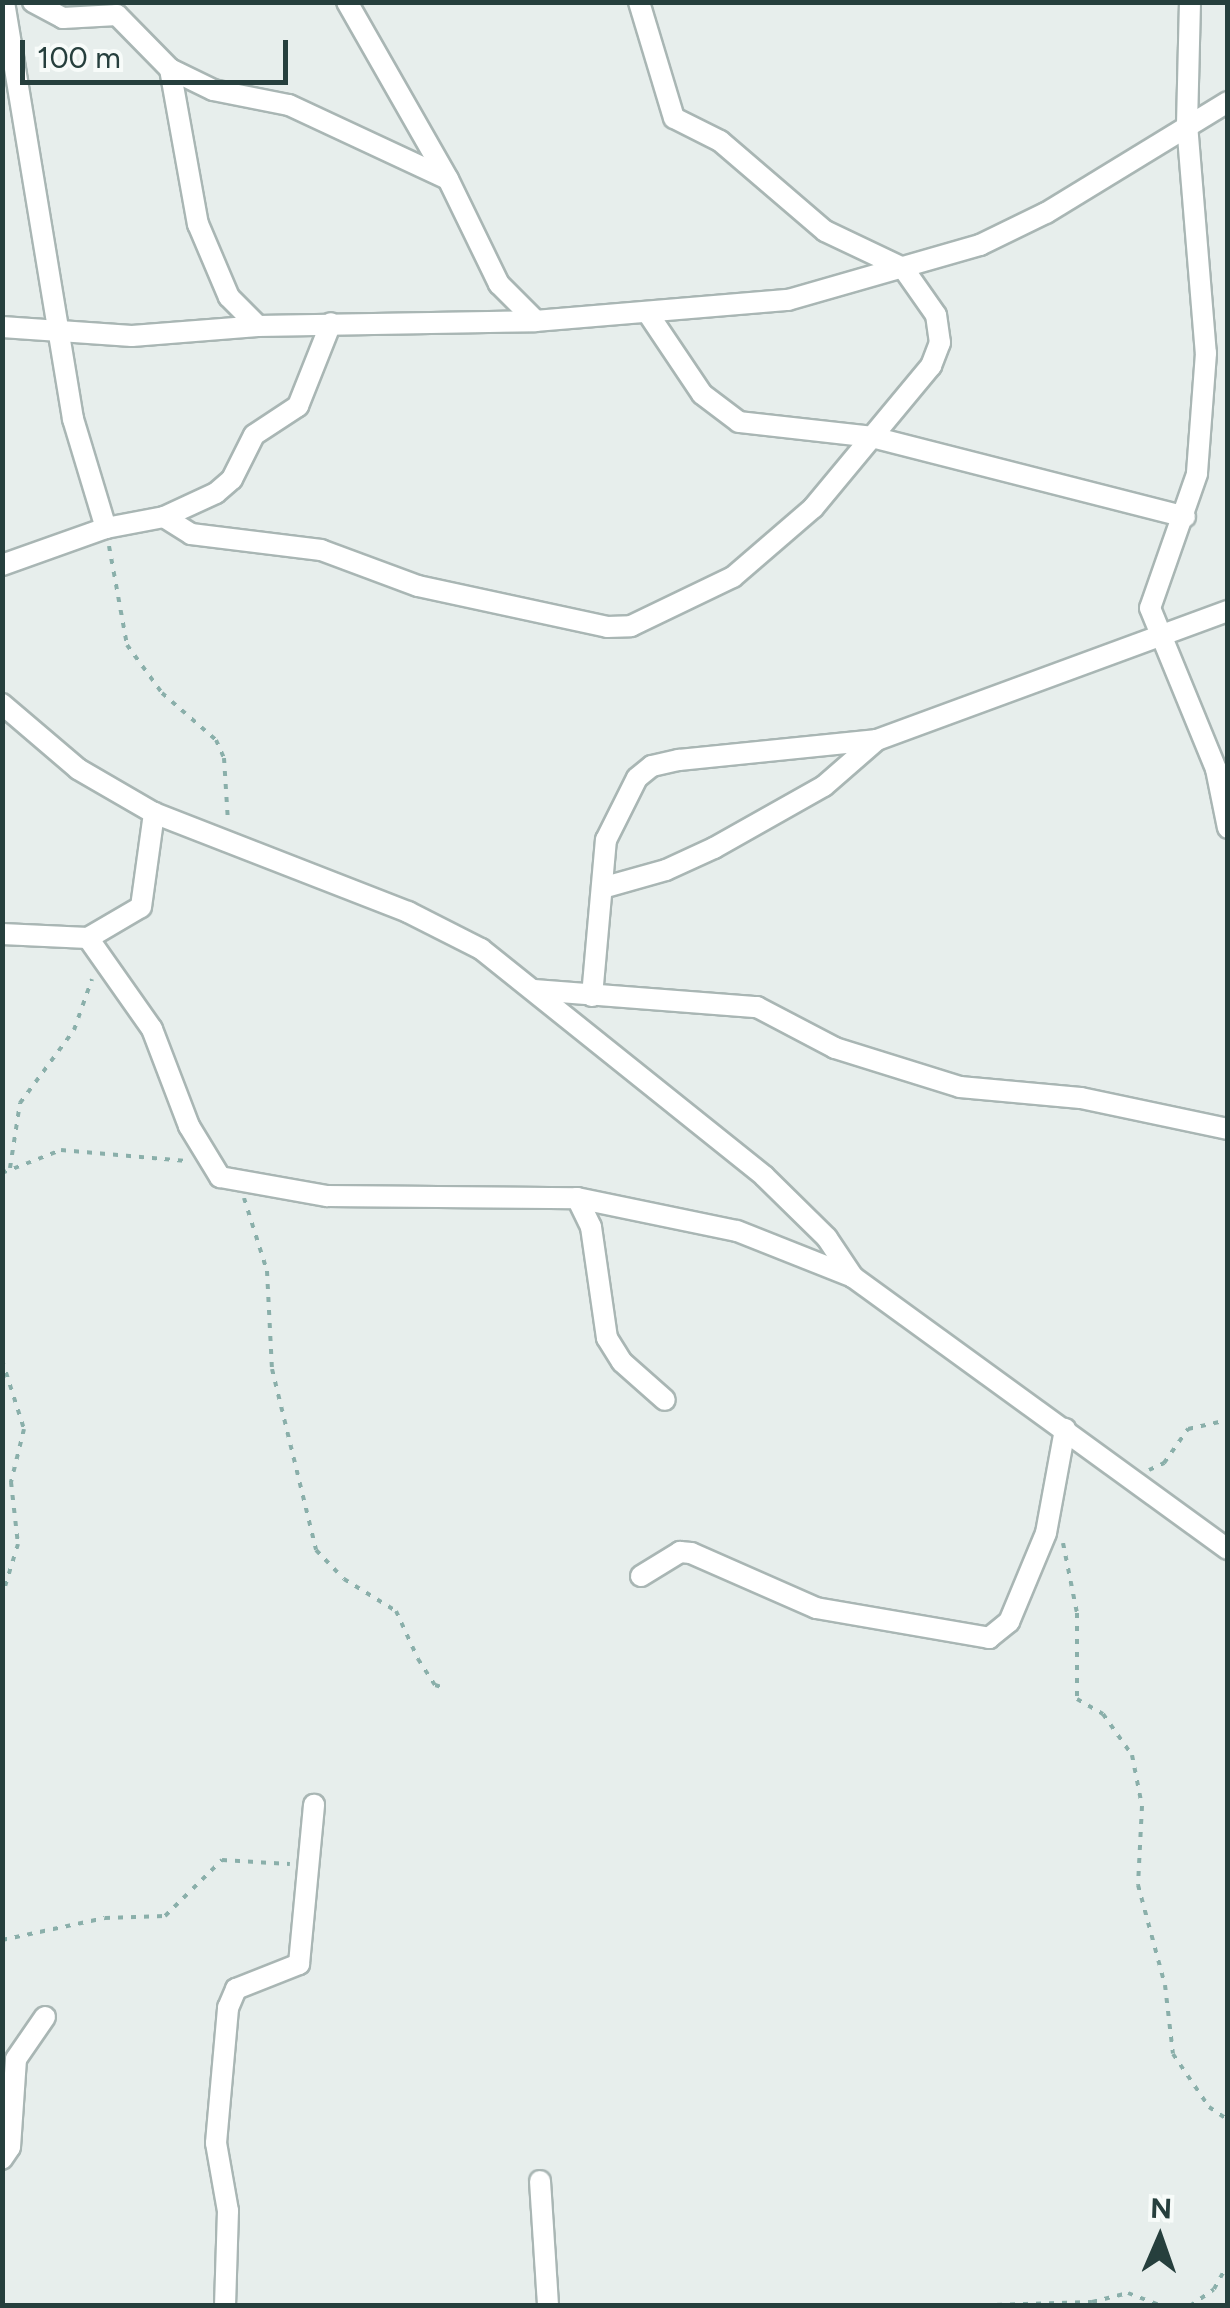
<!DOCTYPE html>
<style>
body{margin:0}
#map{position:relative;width:1230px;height:2308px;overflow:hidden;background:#e7eeec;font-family:Figtree,sans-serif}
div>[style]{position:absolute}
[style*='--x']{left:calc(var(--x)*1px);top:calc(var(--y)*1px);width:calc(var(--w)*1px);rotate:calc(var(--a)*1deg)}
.path>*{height:4px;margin-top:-2px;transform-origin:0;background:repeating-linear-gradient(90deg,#8aafaa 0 5px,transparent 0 13px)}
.roads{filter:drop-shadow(2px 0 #a9b6b4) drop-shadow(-2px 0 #a9b6b4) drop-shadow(0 2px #a9b6b4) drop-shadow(0 -2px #a9b6b4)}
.minor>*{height:20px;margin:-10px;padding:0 10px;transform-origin:10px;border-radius:10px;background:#fff}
span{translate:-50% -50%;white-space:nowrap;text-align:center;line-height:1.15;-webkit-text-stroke:10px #f7fbf9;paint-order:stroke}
.frame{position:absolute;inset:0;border:5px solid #263f3d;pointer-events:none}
.north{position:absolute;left:1110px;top:2188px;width:100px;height:100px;-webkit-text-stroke:8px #f7fbf9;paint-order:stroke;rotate:2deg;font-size:28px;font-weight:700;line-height:40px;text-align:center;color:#263f3d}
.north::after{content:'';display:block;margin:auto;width:35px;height:45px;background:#263f3d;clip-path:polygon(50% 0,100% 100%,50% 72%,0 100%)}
.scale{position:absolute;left:20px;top:40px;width:268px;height:45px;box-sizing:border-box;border:5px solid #263f3d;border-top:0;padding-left:12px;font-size:30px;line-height:35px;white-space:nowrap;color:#263f3d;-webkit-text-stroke:8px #f7fbf9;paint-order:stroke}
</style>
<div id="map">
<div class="path">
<i style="--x:109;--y:546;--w:101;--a:79.7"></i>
<i style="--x:127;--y:645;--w:59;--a:53.9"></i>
<i style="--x:162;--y:693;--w:72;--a:41"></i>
<i style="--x:216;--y:740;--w:20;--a:66"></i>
<i style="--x:224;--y:758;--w:63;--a:86.4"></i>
<i style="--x:10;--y:1168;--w:66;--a:-81.3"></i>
<i style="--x:20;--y:1103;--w:91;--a:-53.5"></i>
<i style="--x:74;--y:1030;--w:54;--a:-70.6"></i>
<i style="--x:2;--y:1173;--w:63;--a:-21.3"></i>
<i style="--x:61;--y:1150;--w:126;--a:5"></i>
<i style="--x:244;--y:1198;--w:77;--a:72.5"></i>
<i style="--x:267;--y:1271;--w:98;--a:87.1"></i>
<i style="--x:272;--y:1369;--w:186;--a:76.3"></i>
<i style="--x:316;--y:1550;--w:40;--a:46"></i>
<i style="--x:344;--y:1579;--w:61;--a:31.6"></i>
<i style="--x:396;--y:1611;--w:53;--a:65.4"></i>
<i style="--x:418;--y:1659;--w:31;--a:57"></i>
<i style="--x:435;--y:1685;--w:10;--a:17"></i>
<i style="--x:2;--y:1360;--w:72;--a:72.3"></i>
<i style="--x:24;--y:1429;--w:55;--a:103.8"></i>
<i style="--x:11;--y:1482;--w:62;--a:83.6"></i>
<i style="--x:18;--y:1544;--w:54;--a:107.1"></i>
<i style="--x:1149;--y:1470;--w:17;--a:-25"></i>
<i style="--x:1164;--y:1463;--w:42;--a:-54.8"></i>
<i style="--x:1188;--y:1429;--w:41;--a:-12.7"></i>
<i style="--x:1063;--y:1543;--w:71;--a:78.7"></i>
<i style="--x:1077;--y:1613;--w:86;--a:90"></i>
<i style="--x:1077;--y:1699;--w:30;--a:30"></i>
<i style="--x:1103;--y:1714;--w:50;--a:54.7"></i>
<i style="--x:1132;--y:1755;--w:52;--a:78.9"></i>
<i style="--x:1142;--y:1806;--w:79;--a:92.9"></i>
<i style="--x:1138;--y:1885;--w:104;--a:74.9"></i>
<i style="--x:1165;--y:1985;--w:69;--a:83.4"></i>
<i style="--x:1173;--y:2054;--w:64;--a:55.8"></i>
<i style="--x:1209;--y:2107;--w:23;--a:34"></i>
<i style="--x:2;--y:1940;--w:105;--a:-12.1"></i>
<i style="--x:105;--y:1918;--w:60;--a:-1.9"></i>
<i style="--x:165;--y:1916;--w:80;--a:-44.5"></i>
<i style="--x:222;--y:1860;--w:68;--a:3.4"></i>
<i style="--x:958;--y:2306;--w:134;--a:-1.7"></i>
<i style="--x:1092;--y:2302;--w:37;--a:-14"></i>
<i style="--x:1128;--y:2293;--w:36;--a:21"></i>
<i style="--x:1190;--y:2306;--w:29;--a:-35"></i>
<i style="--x:1214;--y:2289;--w:29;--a:-61"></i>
</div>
<div class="roads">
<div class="minor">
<i style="--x:4;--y:2;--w:423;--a:80.6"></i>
<i style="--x:73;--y:419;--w:114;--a:73.2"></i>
<i style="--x:33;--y:2;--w:34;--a:28"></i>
<i style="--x:63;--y:18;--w:54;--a:-3.2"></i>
<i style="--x:117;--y:15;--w:76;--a:45.5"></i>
<i style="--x:170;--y:69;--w:48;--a:26"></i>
<i style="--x:213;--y:90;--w:77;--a:11.2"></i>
<i style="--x:289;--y:105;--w:175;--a:25"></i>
<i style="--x:347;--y:2;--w:204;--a:60.3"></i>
<i style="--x:448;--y:179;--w:117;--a:64.1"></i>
<i style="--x:499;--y:284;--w:52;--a:45"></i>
<i style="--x:1190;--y:2;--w:122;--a:91.4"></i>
<i style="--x:1187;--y:124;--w:230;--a:85.3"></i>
<i style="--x:1206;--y:353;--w:121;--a:94.3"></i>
<i style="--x:1197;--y:474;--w:142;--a:109.3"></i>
<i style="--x:1150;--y:608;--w:174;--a:67.7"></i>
<i style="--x:1216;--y:769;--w:60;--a:78.5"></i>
<i style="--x:170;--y:69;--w:158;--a:79.8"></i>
<i style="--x:198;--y:224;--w:79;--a:67"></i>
<i style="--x:229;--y:297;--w:41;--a:45"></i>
<i style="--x:649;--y:315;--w:95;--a:56.1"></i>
<i style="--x:702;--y:394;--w:46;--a:37.1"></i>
<i style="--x:739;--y:422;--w:134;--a:6.4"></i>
<i style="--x:872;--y:437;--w:323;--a:14.3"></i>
<i style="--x:2;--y:327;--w:130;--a:4"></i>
<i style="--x:132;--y:336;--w:126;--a:-4.5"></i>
<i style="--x:258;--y:326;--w:278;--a:-1"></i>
<i style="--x:536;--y:321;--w:253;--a:-4.8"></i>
<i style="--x:788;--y:300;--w:200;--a:-16"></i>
<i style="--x:980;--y:245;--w:73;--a:-25.9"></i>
<i style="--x:1046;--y:213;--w:213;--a:-31.4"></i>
<i style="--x:164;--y:517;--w:32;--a:32"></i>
<i style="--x:191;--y:534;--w:131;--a:7"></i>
<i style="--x:321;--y:550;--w:103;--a:20.4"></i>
<i style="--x:418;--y:586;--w:193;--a:12.2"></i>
<i style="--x:607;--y:627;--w:24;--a:-2"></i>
<i style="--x:631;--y:626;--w:113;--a:-25.7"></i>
<i style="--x:733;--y:577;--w:106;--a:-40.8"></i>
<i style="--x:813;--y:508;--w:185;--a:-50.3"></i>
<i style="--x:931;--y:366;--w:25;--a:-69"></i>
<i style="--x:940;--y:343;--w:28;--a:-98"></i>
<i style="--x:936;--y:315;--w:57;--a:-125.1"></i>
<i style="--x:903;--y:268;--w:86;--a:-154.6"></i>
<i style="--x:825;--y:231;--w:138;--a:-139.4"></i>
<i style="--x:720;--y:141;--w:51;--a:-153.4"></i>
<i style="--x:674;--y:118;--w:121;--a:-106.8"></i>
<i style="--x:2;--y:565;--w:110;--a:-19.6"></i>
<i style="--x:106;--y:528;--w:59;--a:-10.7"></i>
<i style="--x:164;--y:517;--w:57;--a:-24.8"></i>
<i style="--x:216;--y:493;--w:21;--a:-41"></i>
<i style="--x:232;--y:479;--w:49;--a:-63.4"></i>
<i style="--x:254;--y:435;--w:53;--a:-33.4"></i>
<i style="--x:298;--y:406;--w:89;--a:-68.3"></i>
<i style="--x:2;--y:704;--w:100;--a:40.5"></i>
<i style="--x:78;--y:769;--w:88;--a:30.1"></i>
<i style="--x:154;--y:813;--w:273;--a:21.3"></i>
<i style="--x:408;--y:912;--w:82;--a:26.9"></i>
<i style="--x:481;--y:949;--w:363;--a:38.7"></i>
<i style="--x:764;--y:1176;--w:88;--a:44.5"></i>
<i style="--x:827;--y:1238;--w:47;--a:56.3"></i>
<i style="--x:602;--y:888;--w:66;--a:-15.7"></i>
<i style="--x:666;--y:870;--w:53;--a:-24.6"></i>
<i style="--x:714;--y:848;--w:126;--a:-29.4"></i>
<i style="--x:824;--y:786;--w:70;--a:-41"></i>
<i style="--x:877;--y:740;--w:374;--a:-20.2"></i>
<i style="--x:2;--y:934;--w:86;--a:2.7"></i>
<i style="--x:88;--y:938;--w:111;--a:54.9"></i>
<i style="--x:152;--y:1029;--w:104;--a:69.1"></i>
<i style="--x:189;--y:1126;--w:60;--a:58.7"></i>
<i style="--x:220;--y:1177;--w:109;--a:10.1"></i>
<i style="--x:327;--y:1196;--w:250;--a:0.5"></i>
<i style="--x:577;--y:1198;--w:163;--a:11.7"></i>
<i style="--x:737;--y:1231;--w:125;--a:21.6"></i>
<i style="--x:853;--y:1277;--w:463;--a:36"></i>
<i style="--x:88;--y:938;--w:61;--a:-30.3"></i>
<i style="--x:141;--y:907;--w:95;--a:-82.1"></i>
<i style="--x:534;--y:990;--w:224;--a:4.4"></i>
<i style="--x:757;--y:1007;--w:88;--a:27.7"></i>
<i style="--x:835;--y:1048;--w:131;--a:17.3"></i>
<i style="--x:960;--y:1087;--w:121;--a:5.2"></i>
<i style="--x:1081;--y:1098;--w:150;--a:11.9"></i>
<i style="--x:592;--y:996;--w:157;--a:-84.9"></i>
<i style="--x:606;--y:840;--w:69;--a:-63.4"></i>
<i style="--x:637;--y:778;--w:19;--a:-39"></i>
<i style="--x:652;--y:766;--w:28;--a:-13"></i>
<i style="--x:679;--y:760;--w:197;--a:-5.8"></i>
<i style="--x:577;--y:1198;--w:32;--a:64"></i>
<i style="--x:591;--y:1227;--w:112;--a:81.8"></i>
<i style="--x:607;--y:1338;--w:28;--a:58"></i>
<i style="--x:622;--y:1362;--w:57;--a:41.5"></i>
<i style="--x:641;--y:1576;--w:46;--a:-31.6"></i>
<i style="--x:680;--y:1552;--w:11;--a:5"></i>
<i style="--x:691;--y:1553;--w:137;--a:23.7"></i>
<i style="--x:816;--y:1608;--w:176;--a:9.8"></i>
<i style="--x:989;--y:1638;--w:26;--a:-39"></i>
<i style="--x:1009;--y:1622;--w:96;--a:-67.4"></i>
<i style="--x:1046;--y:1533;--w:106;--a:-79.6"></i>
<i style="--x:2;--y:2159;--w:14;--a:-56"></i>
<i style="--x:10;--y:2147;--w:88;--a:-86.1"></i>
<i style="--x:16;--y:2059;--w:51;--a:-55.4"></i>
<i style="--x:540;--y:2181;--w:125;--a:86.3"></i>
<i style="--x:225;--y:2306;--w:95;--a:-88.2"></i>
<i style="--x:228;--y:2211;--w:69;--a:-100"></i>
<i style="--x:216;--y:2143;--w:136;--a:-84.9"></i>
<i style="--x:228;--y:2008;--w:21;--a:-67"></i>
<i style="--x:236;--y:1989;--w:68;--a:-21.6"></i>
<i style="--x:299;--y:1964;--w:160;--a:-84.6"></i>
</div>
</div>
<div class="frame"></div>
<div class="north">N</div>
<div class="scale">100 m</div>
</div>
